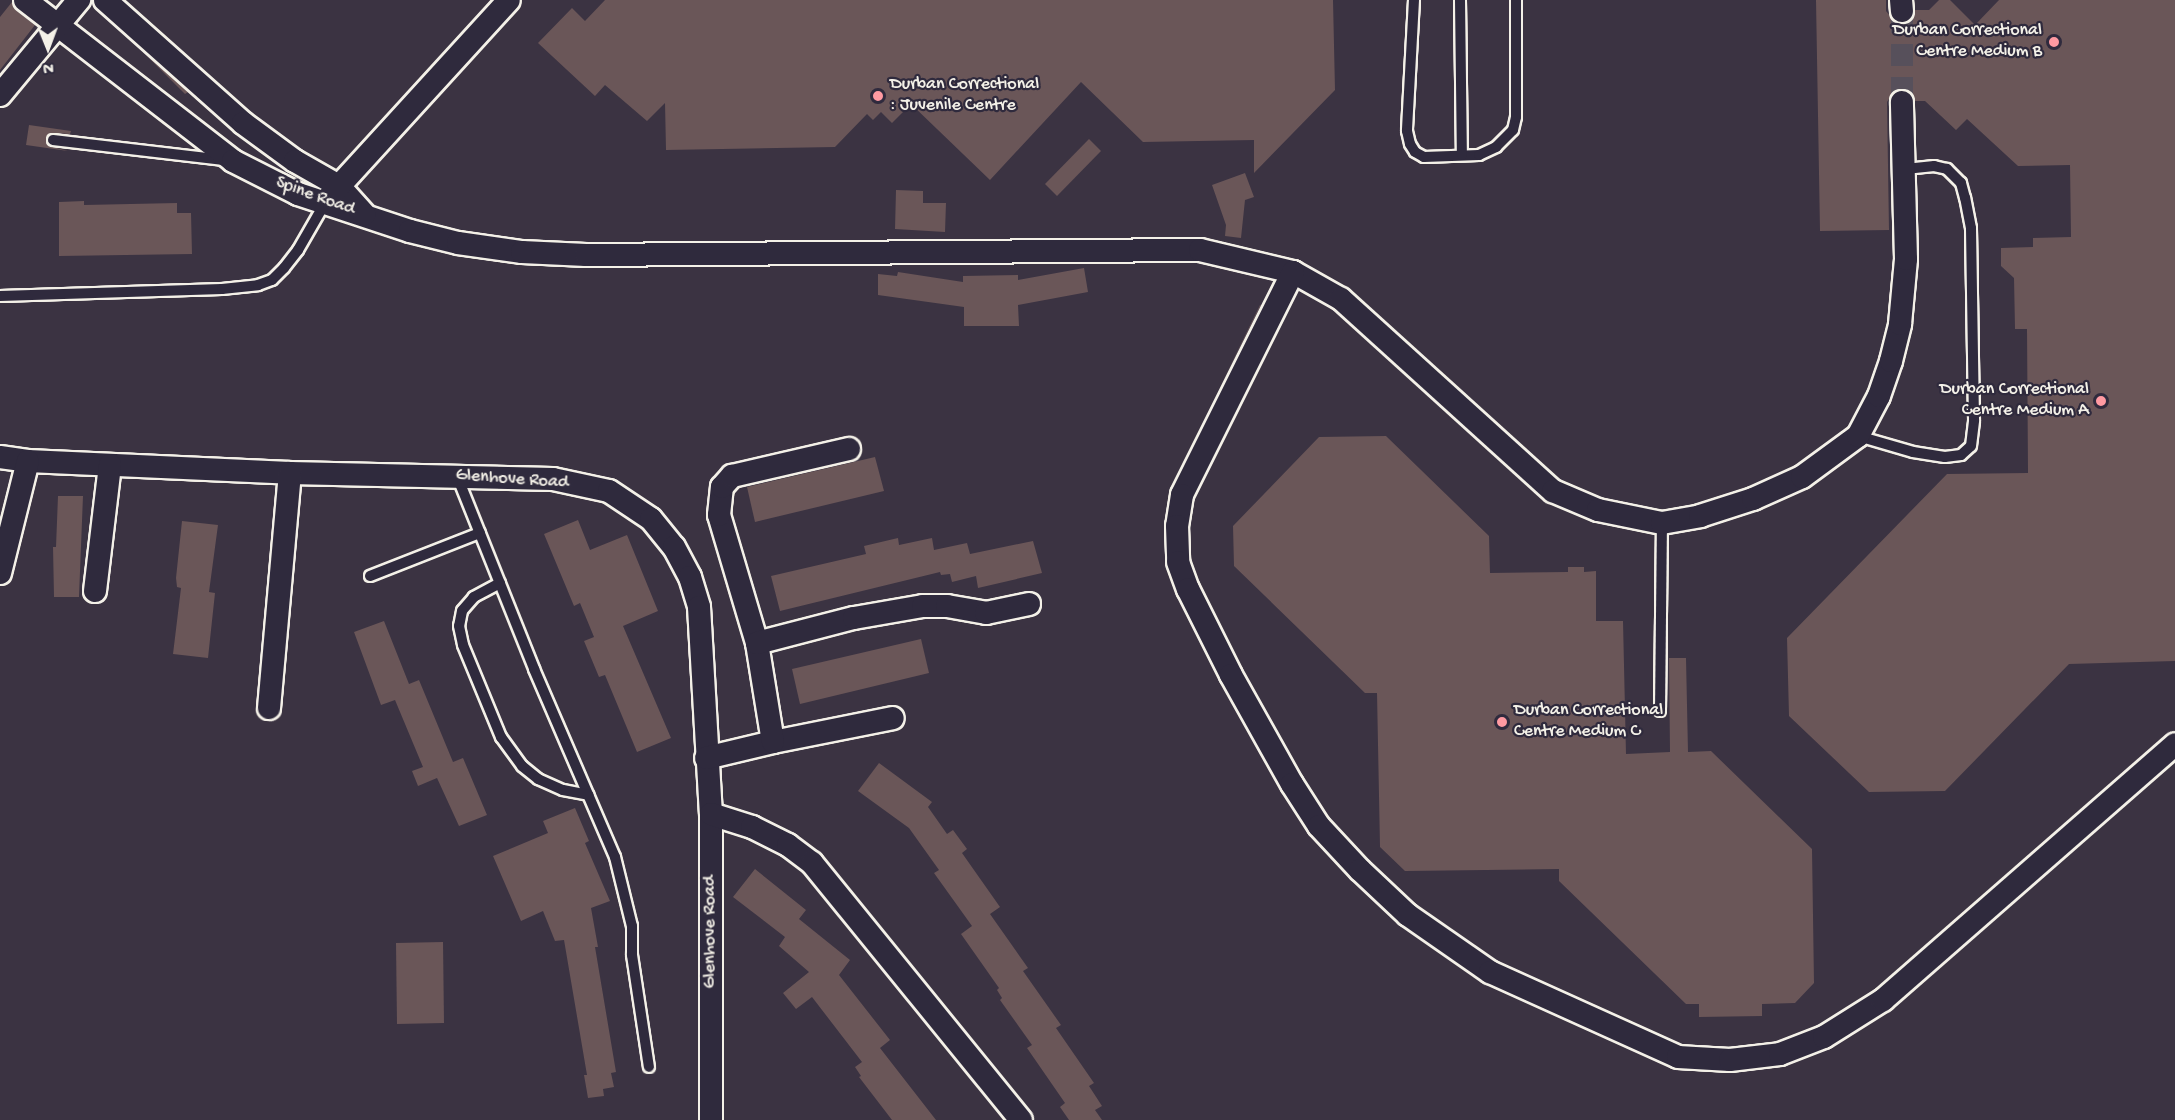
<!DOCTYPE html>
<style>
body{margin:0}
#map{position:relative;width:2175px;height:1120px;overflow:hidden;background:#3b3342;font-family:"Gochi Hand",sans-serif}
div>[style]{position:absolute}
[style*='--x']{left:calc(var(--x)*1px);top:calc(var(--y)*1px);width:calc(var(--w)*1px);rotate:calc(var(--a)*1deg)}
.building>*{inset:0;background:#6a5658}
.minor-tunnel>*{height:22px;margin-top:-11px;transform-origin:0;background:repeating-linear-gradient(90deg,#57505b 0 22px,transparent 0 33px)}
.roads{filter:drop-shadow(2px 0 #f4f1e8) drop-shadow(-2px 0 #f4f1e8) drop-shadow(0 2px #f4f1e8) drop-shadow(0 -2px #f4f1e8)}
.service>*{height:10px;margin:-5px;padding:0 5px;transform-origin:5px;border-radius:5px;background:#2f2a3d}
.minor>*{height:22px;margin:-11px;padding:0 11px;transform-origin:11px;border-radius:11px;background:#2f2a3d}
.dots>*{width:16px;height:16px;translate:-50% -50%;box-sizing:border-box;border:3px solid #2f2a3d;border-radius:50%}
span{translate:-50% -50%;white-space:nowrap;text-align:center;line-height:1.15;-webkit-text-stroke:4.5px #2f2a3d;paint-order:stroke}
.poi-label{font-size:18px;color:#f4f1e8}
.right{translate:-100% -50%;text-align:right}
.left{translate:0 -50%;text-align:left}
.street-label{font-size:18px;color:#f4f1e8}
.north{position:absolute;left:18px;top:18px;width:60px;height:60px;-webkit-text-stroke:4px #2f2a3d;paint-order:stroke;rotate:179deg;font-size:16px;font-weight:700;line-height:24px;text-align:center;color:#f4f1e8}
.north::after{content:'';display:block;margin:auto;width:21px;height:27px;background:#f4f1e8;clip-path:polygon(50% 0,100% 100%,50% 72%,0 100%)}
</style>
<div id="map">
<div class="building">
<i style="clip-path:polygon(605px 0,1333px 0,1335px 90px,1254px 173px,1254px 140px,1143px 142px,1081px 82px,990px 180px,911px 104px,892px 123px,881px 112px,873px 120px,867px 114px,835px 147px,666px 150px,665px 103px,647px 121px,605px 85px,595px 96px,538px 43px,572px 8px,585px 21px)"></i>
<i style="clip-path:polygon(1816px 0,1886px 0,1886px 11px,1896px 23px,1903px 24px,1910px 22px,1915px 10px,1929px 10px,1939px 0,1950px 0,1975px 25px,1999px 0,2175px 0,2175px 661px,2069px 664px,1945px 791px,1869px 792px,1789px 716px,1787px 638px,1947px 474px,2028px 473px,2027px 329px,2015px 329px,2014px 278px,2001px 266px,2001px 248px,2033px 247px,2033px 238px,2071px 237px,2070px 165px,2018px 166px,1967px 119px,1956px 130px,1925px 101px,1915px 101px,1909px 90px,1901px 89px,1894px 91px,1887px 102px,1889px 230px,1820px 231px)"></i>
<i style="clip-path:polygon(12px 2px,17px 11px,35px 25px,0 70px,0 17px)"></i>
<i style="clip-path:polygon(138px 47px,188px 92px,185px 94px)"></i>
<i style="clip-path:polygon(29px 125px,71px 131px,70px 134px,51px 133px,46px 139px,49px 146px,68px 151px,26px 145px)"></i>
<i style="clip-path:polygon(1089px 139px,1101px 151px,1057px 196px,1045px 184px)"></i>
<i style="clip-path:polygon(1245px 173px,1254px 197px,1245px 200px,1241px 238px,1225px 236px,1226px 225px,1212px 185px)"></i>
<i style="clip-path:polygon(896px 190px,923px 191px,923px 203px,946px 203px,945px 232px,895px 229px)"></i>
<i style="clip-path:polygon(84px 201px,84px 205px,177px 203px,177px 213px,191px 213px,192px 254px,59px 256px,59px 202px)"></i>
<i style="clip-path:polygon(1084px 268px,1088px 292px,1018px 305px,1019px 326px,964px 326px,964px 307px,878px 295px,878px 274px,897px 276px,898px 272px,963px 282px,963px 276px,1018px 275px,1018px 280px)"></i>
<i style="clip-path:polygon(1260px 305px,1261px 305px,1221px 385px)"></i>
<i style="clip-path:polygon(1386px 436px,1489px 536px,1490px 573px,1568px 572px,1568px 567px,1584px 567px,1584px 572px,1596px 571px,1596px 621px,1623px 621px,1626px 754px,1670px 752px,1669px 658px,1686px 658px,1688px 752px,1711px 751px,1812px 849px,1814px 983px,1795px 1003px,1762px 1004px,1762px 1016px,1699px 1017px,1699px 1004px,1686px 1004px,1559px 881px,1559px 869px,1405px 871px,1380px 847px,1377px 693px,1365px 693px,1234px 566px,1233px 526px,1319px 437px)"></i>
<i style="clip-path:polygon(875px 457px,884px 491px,755px 522px,747px 487px)"></i>
<i style="clip-path:polygon(58px 496px,83px 496px,79px 597px,54px 597px,53px 547px,56px 547px)"></i>
<i style="clip-path:polygon(578px 520px,590px 550px,627px 535px,658px 611px,623px 626px,671px 738px,637px 752px,605px 675px,599px 677px,584px 641px,594px 637px,580px 603px,574px 606px,544px 534px)"></i>
<i style="clip-path:polygon(182px 521px,218px 525px,209px 592px,215px 593px,208px 658px,173px 654px,181px 588px,177px 587px,176px 578px)"></i>
<i style="clip-path:polygon(898px 538px,899px 545px,932px 538px,934px 550px,967px 543px,970px 554px,1033px 541px,1042px 573px,978px 588px,976px 576px,952px 582px,950px 574px,941px 575px,940px 572px,780px 611px,771px 576px,866px 554px,864px 546px)"></i>
<i style="clip-path:polygon(384px 621px,409px 684px,419px 680px,453px 762px,463px 758px,487px 815px,459px 826px,437px 778px,418px 786px,412px 771px,423px 767px,395px 700px,381px 705px,354px 632px)"></i>
<i style="clip-path:polygon(921px 639px,929px 673px,800px 704px,792px 669px)"></i>
<i style="clip-path:polygon(879px 763px,932px 802px,928px 807px,947px 834px,953px 830px,967px 849px,962px 853px,1000px 907px,990px 914px,1028px 968px,1023px 971px,1061px 1025px,1056px 1028px,1094px 1083px,1089px 1086px,1102px 1106px,1095px 1110px,1102px 1120px,1069px 1120px,1060px 1107px,1065px 1103px,1027px 1048px,1032px 1045px,1000px 1000px,1002px 998px,997px 990px,999px 988px,961px 934px,972px 926px,934px 873px,939px 870px,909px 828px,858px 791px)"></i>
<i style="clip-path:polygon(575px 808px,589px 841px,585px 843px,610px 901px,591px 908px,598px 947px,595px 947px,616px 1072px,611px 1073px,614px 1087px,603px 1089px,604px 1096px,588px 1098px,584px 1075px,587px 1075px,564px 940px,555px 941px,543px 911px,521px 921px,493px 856px,548px 833px,543px 821px)"></i>
<i style="clip-path:polygon(755px 869px,806px 910px,799px 919px,850px 960px,839px 975px,890px 1040px,880px 1048px,936px 1120px,892px 1120px,859px 1077px,861px 1076px,855px 1067px,862px 1062px,812px 997px,796px 1009px,783px 993px,809px 972px,779px 946px,785px 937px,733px 897px)"></i>
<i style="clip-path:polygon(443px 942px,444px 1023px,397px 1024px,396px 943px)"></i>
</div>
<div class="minor-tunnel">
<i style="--x:1902;--y:11;--w:91;--a:90"></i>
</div>
<div class="roads">
<div class="service">
<i style="--x:1414;--y:0;--w:131;--a:93.1"></i>
<i style="--x:1407;--y:131;--w:13;--a:77"></i>
<i style="--x:1410;--y:144;--w:9;--a:58"></i>
<i style="--x:1415;--y:152;--w:10;--a:29"></i>
<i style="--x:1424;--y:157;--w:55;--a:-2.1"></i>
<i style="--x:1479;--y:155;--w:19;--a:-25"></i>
<i style="--x:1496;--y:147;--w:24;--a:-45"></i>
<i style="--x:1513;--y:130;--w:13;--a:-77"></i>
<i style="--x:1516;--y:117;--w:117;--a:-90"></i>
<i style="--x:1460;--y:0;--w:155;--a:89.3"></i>
<i style="--x:53;--y:140;--w:172;--a:6.7"></i>
<i style="--x:0;--y:296;--w:222;--a:-1.8"></i>
<i style="--x:222;--y:289;--w:36;--a:-6"></i>
<i style="--x:258;--y:285;--w:15;--a:-20"></i>
<i style="--x:272;--y:280;--w:17;--a:-45"></i>
<i style="--x:284;--y:268;--w:23;--a:-52"></i>
<i style="--x:298;--y:250;--w:54;--a:-60.1"></i>
<i style="--x:1858;--y:436;--w:57;--a:16.2"></i>
<i style="--x:1913;--y:452;--w:32;--a:9"></i>
<i style="--x:1945;--y:457;--w:16;--a:-7"></i>
<i style="--x:1961;--y:455;--w:13;--a:-42"></i>
<i style="--x:1971;--y:446;--w:26;--a:-83"></i>
<i style="--x:1974;--y:420;--w:192;--a:-90.9"></i>
<i style="--x:1971;--y:228;--w:31;--a:-101"></i>
<i style="--x:1965;--y:198;--w:16;--a:-105"></i>
<i style="--x:1961;--y:183;--w:20;--a:-135"></i>
<i style="--x:1947;--y:169;--w:13;--a:-167"></i>
<i style="--x:1934;--y:166;--w:31;--a:174"></i>
<i style="--x:457;--y:476;--w:208;--a:68.2"></i>
<i style="--x:534;--y:669;--w:205;--a:66.7"></i>
<i style="--x:615;--y:857;--w:71;--a:76.2"></i>
<i style="--x:632;--y:926;--w:29;--a:90"></i>
<i style="--x:632;--y:955;--w:113;--a:81.4"></i>
<i style="--x:370;--y:576;--w:118;--a:-21.4"></i>
<i style="--x:500;--y:583;--w:30;--a:152"></i>
<i style="--x:474;--y:597;--w:18;--a:131"></i>
<i style="--x:462;--y:611;--w:15;--a:101"></i>
<i style="--x:459;--y:626;--w:19;--a:78"></i>
<i style="--x:463;--y:645;--w:100;--a:67.6"></i>
<i style="--x:501;--y:737;--w:36;--a:54"></i>
<i style="--x:522;--y:766;--w:21;--a:39"></i>
<i style="--x:538;--y:779;--w:27;--a:24"></i>
<i style="--x:563;--y:790;--w:26;--a:11"></i>
<i style="--x:1660;--y:711;--w:188;--a:-89.4"></i>
</div>
<div class="minor">
<i style="--x:25;--y:0;--w:263;--a:37.7"></i>
<i style="--x:233;--y:161;--w:73;--a:26.9"></i>
<i style="--x:298;--y:194;--w:118;--a:18.3"></i>
<i style="--x:410;--y:231;--w:49;--a:14"></i>
<i style="--x:458;--y:243;--w:65;--a:8"></i>
<i style="--x:522;--y:252;--w:64;--a:2.7"></i>
<i style="--x:586;--y:255;--w:614;--a:-0.47"></i>
<i style="--x:1200;--y:250;--w:96;--a:13.3"></i>
<i style="--x:1293;--y:272;--w:55;--a:29.4"></i>
<i style="--x:1341;--y:299;--w:286;--a:42.2"></i>
<i style="--x:1553;--y:491;--w:49;--a:22.9"></i>
<i style="--x:1598;--y:510;--w:65;--a:11.5"></i>
<i style="--x:1662;--y:523;--w:39;--a:-10"></i>
<i style="--x:1700;--y:516;--w:56;--a:-17.8"></i>
<i style="--x:1753;--y:499;--w:54;--a:-24.2"></i>
<i style="--x:1802;--y:477;--w:69;--a:-36.2"></i>
<i style="--x:1858;--y:436;--w:45;--a:-62.3"></i>
<i style="--x:1879;--y:396;--w:37;--a:-71"></i>
<i style="--x:1891;--y:361;--w:38;--a:-76"></i>
<i style="--x:1900;--y:324;--w:65;--a:-84.7"></i>
<i style="--x:1906;--y:259;--w:157;--a:-91.5"></i>
<i style="--x:105;--y:0;--w:185;--a:41.7"></i>
<i style="--x:243;--y:123;--w:64;--a:36.2"></i>
<i style="--x:295;--y:161;--w:51;--a:29.6"></i>
<i style="--x:339;--y:186;--w:38;--a:48"></i>
<i style="--x:1901;--y:0;--w:11;--a:85"></i>
<i style="--x:0;--y:95;--w:124;--a:-50.3"></i>
<i style="--x:330;--y:196;--w:265;--a:-47.6"></i>
<i style="--x:1293;--y:272;--w:249;--a:116.5"></i>
<i style="--x:1182;--y:495;--w:31;--a:99"></i>
<i style="--x:1177;--y:526;--w:36;--a:88"></i>
<i style="--x:1178;--y:562;--w:29;--a:70"></i>
<i style="--x:1188;--y:589;--w:96;--a:63.4"></i>
<i style="--x:1231;--y:675;--w:125;--a:60.8"></i>
<i style="--x:1292;--y:784;--w:50;--a:57.3"></i>
<i style="--x:1319;--y:826;--w:60;--a:47"></i>
<i style="--x:1360;--y:870;--w:66;--a:43.2"></i>
<i style="--x:1408;--y:915;--w:100;--a:34.8"></i>
<i style="--x:1490;--y:972;--w:206;--a:24.3"></i>
<i style="--x:1678;--y:1057;--w:52;--a:3.3"></i>
<i style="--x:1730;--y:1060;--w:50;--a:-6.8"></i>
<i style="--x:1780;--y:1054;--w:47;--a:-21.1"></i>
<i style="--x:1824;--y:1037;--w:70;--a:-32.1"></i>
<i style="--x:1883;--y:1000;--w:388;--a:-41.2"></i>
<i style="--x:0;--y:457;--w:28;--a:8"></i>
<i style="--x:28;--y:461;--w:262;--a:2.6"></i>
<i style="--x:290;--y:473;--w:263;--a:1.3"></i>
<i style="--x:553;--y:479;--w:57;--a:12.1"></i>
<i style="--x:609;--y:491;--w:50;--a:33.7"></i>
<i style="--x:651;--y:519;--w:36;--a:51"></i>
<i style="--x:674;--y:547;--w:34;--a:62"></i>
<i style="--x:690;--y:577;--w:31;--a:73"></i>
<i style="--x:699;--y:607;--w:207;--a:86.7"></i>
<i style="--x:711;--y:814;--w:306;--a:90"></i>
<i style="--x:0;--y:573;--w:115;--a:-76"></i>
<i style="--x:95;--y:591;--w:127;--a:-83.2"></i>
<i style="--x:757;--y:643;--w:134;--a:-106.5"></i>
<i style="--x:719;--y:515;--w:28;--a:-84"></i>
<i style="--x:722;--y:487;--w:15;--a:-48"></i>
<i style="--x:732;--y:476;--w:120;--a:-13"></i>
<i style="--x:269;--y:708;--w:236;--a:-84.9"></i>
<i style="--x:773;--y:742;--w:122;--a:-11.3"></i>
<i style="--x:706;--y:758;--w:69;--a:-13.4"></i>
<i style="--x:773;--y:742;--w:100;--a:-99.2"></i>
<i style="--x:757;--y:643;--w:100;--a:-14.5"></i>
<i style="--x:854;--y:618;--w:70;--a:-9.9"></i>
<i style="--x:923;--y:606;--w:24;--a:0"></i>
<i style="--x:947;--y:606;--w:40;--a:10"></i>
<i style="--x:986;--y:613;--w:44;--a:-11.8"></i>
<i style="--x:711;--y:814;--w:43;--a:17.6"></i>
<i style="--x:752;--y:827;--w:40;--a:26.6"></i>
<i style="--x:788;--y:845;--w:30;--a:37"></i>
<i style="--x:812;--y:863;--w:331;--a:50.9"></i>
</div>
</div>
<div class="dots">
<i style="left:2054px;top:42px;background:#ff9aa2"></i>
<i style="left:878px;top:96px;background:#ff9aa2"></i>
<i style="left:2101px;top:401px;background:#ff9aa2"></i>
<i style="left:1502px;top:722px;background:#ff9aa2"></i>
</div>
<div class="poi-label">
<span class="right" style="left:2042px;top:42px">Durban Correctional<br>Centre Medium B</span>
<span class="left" style="left:890px;top:96px">Durban Correctional<br>: Juvenile Centre</span>
<span class="right" style="left:2089px;top:401px">Durban Correctional<br>Centre Medium A</span>
<span class="left" style="left:1514px;top:722px">Durban Correctional<br>Centre Medium C</span>
</div>
<div class="street-label">
<span style="left:315px;top:197px;rotate:20deg">Spine Road</span>
<span style="left:512px;top:480px;rotate:4deg">Glenhove Road</span>
<span style="left:711px;top:932px;rotate:-90deg">Glenhove Road</span>
</div>
<div class="north">N</div>
</div>
